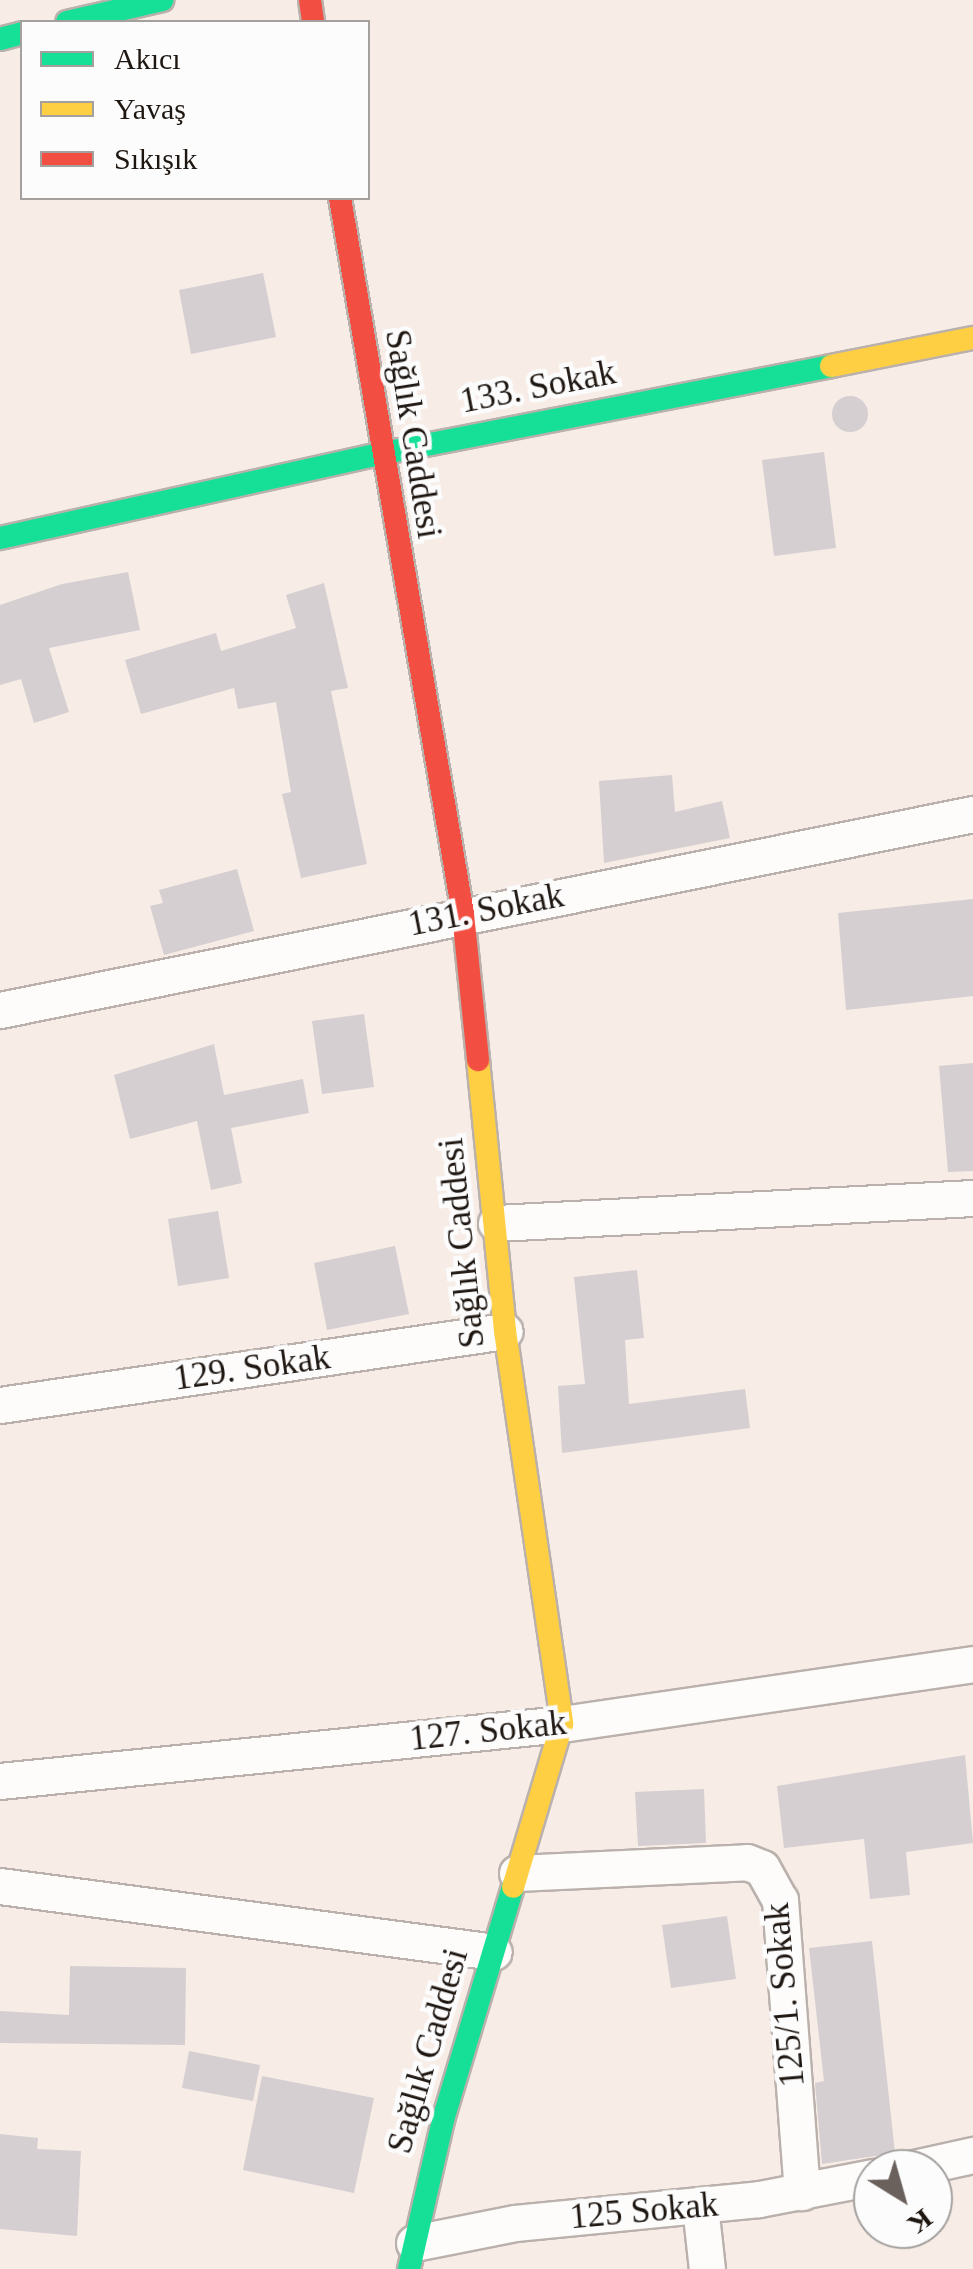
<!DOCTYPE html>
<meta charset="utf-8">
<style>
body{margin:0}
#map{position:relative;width:973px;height:2269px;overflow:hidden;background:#f7ece6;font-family:Georgia,serif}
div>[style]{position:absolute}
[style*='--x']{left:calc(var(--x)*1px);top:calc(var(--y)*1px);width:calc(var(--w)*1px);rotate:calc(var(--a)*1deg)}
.building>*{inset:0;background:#d5cfd1}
.round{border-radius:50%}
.roads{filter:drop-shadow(2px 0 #bab1ac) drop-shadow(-2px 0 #bab1ac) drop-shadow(0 2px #bab1ac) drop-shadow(0 -2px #bab1ac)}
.street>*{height:35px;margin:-17.5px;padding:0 17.5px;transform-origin:17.5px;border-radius:17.5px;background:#fefcfb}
.fast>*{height:22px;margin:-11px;padding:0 11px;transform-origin:11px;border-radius:11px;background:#16e098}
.slow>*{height:22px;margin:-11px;padding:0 11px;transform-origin:11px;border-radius:11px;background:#ffcf43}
.jam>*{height:22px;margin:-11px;padding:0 11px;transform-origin:11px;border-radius:11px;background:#f24e42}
span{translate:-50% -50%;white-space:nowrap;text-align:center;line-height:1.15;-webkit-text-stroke:9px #fcfcfc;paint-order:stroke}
.street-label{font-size:35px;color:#1e1611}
.legend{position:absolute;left:20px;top:20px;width:350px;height:180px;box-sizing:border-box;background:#fcfcfc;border:2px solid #a3a09e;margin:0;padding:12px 18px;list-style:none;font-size:30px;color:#1e1611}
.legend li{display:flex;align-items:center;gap:20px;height:50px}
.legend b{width:50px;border:2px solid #a3a09e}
.north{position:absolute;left:853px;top:2149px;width:100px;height:100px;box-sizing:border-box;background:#fcfcfc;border:2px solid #a3a09e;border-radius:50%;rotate:143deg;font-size:28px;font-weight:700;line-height:40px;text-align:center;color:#1e1611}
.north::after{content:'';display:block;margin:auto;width:35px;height:45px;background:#6a615c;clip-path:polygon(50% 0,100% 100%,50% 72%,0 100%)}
</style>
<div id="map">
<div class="building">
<i style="clip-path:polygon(263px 273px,276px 337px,191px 354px,179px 290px)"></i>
<i class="round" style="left:832px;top:396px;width:36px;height:36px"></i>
<i style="clip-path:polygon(824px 452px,836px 548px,774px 556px,762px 460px)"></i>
<i style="clip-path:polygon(128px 572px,140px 630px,49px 648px,69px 712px,34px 723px,21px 679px,0 685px,0 605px,62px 584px)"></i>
<i style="clip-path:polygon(324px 583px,348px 688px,331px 691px,367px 864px,301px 878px,282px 794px,291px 792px,276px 702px,238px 709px,234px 688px,141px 714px,125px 660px,216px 633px,221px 651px,296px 628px,286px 595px)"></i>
<i style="clip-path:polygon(672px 775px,675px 812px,722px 801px,730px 838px,604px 863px,599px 781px)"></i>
<i style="clip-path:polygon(237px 869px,254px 931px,164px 955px,150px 906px,163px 903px,159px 890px)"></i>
<i style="clip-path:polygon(973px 899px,973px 996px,846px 1010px,838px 913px)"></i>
<i style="clip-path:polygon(364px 1014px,374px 1087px,322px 1094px,312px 1021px)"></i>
<i style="clip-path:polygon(214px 1044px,224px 1095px,303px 1079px,309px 1113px,231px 1128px,242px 1183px,211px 1190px,197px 1121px,130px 1139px,114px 1075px)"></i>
<i style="clip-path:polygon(973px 1063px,973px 1171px,948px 1172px,939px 1066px)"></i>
<i style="clip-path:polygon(218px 1211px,229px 1278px,178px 1286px,168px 1219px)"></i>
<i style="clip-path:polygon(395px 1246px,409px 1314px,327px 1330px,314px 1263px)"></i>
<i style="clip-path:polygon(637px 1270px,644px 1338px,625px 1340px,629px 1404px,745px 1389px,750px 1428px,562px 1453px,558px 1386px,585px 1384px,574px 1277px)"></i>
<i style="clip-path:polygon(965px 1755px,973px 1843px,906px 1852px,910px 1895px,870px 1899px,864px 1839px,784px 1848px,777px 1786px)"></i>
<i style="clip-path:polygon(704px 1789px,706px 1843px,638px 1846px,635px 1792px)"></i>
<i style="clip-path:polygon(727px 1916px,736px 1979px,671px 1988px,662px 1925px)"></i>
<i style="clip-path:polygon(872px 1941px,895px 2153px,822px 2164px,815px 2083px,824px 2081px,809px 1948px)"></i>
<i style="clip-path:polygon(70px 1966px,186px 1968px,185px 2045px,0 2043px,0 2011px,69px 2015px)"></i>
<i style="clip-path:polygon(189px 2051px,260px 2065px,253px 2101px,182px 2088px)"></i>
<i style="clip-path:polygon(262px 2076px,374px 2098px,354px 2193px,243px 2170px)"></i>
<i style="clip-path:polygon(0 2134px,38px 2138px,37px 2149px,81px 2151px,77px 2236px,0 2229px)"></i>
</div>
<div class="roads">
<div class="street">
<i style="--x:0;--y:1010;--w:993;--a:-11.39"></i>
<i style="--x:496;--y:1223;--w:478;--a:-3"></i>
<i style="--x:0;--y:1405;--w:510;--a:-8.34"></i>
<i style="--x:0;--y:1781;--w:565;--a:-5.79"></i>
<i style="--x:562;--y:1724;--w:415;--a:-8.3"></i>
<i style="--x:517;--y:1873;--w:230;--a:-2.7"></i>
<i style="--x:747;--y:1862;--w:16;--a:22"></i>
<i style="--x:762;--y:1868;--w:37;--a:61"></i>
<i style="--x:780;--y:1900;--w:293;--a:85.7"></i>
<i style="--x:0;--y:1886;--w:498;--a:7.6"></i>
<i style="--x:909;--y:2169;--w:66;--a:-12.3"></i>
<i style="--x:700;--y:2206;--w:63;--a:83.7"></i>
<i style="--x:414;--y:2243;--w:103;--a:-11.2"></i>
<i style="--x:515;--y:2223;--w:245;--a:-5.6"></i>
<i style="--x:759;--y:2199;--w:116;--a:-10.9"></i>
</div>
<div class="fast">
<i style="--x:67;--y:22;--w:98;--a:-13"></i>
<i style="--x:0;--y:39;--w:23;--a:-15"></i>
<i style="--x:0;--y:538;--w:388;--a:-12.5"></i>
<i style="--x:379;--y:454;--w:460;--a:-11"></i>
<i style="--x:409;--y:2269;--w:153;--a:-77.1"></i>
<i style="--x:443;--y:2120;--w:243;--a:-73.3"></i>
</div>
<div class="slow">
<i style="--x:831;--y:366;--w:145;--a:-11.2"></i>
<i style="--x:478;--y:1060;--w:272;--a:84.3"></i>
<i style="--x:505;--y:1331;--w:397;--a:81.7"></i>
<i style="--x:562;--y:1724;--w:170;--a:106.7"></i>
</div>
<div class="jam">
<i style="--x:310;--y:0;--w:22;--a:82"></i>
<i style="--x:340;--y:198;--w:726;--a:80.25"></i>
<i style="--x:463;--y:914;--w:147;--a:84.1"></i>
</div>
</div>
<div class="street-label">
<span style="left:538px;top:387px;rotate:-11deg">133. Sokak</span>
<span style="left:413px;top:434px;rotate:81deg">Sağlık Caddesi</span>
<span style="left:486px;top:910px;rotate:-11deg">131. Sokak</span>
<span style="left:462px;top:1243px;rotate:-96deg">Sağlık Caddesi</span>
<span style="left:252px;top:1368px;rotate:-8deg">129. Sokak</span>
<span style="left:488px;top:1731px;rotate:-6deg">127. Sokak</span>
<span style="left:785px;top:1995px;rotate:-95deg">125/1. Sokak</span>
<span style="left:428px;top:2051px;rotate:-74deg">Sağlık Caddesi</span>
<span style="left:644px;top:2211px;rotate:-5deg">125 Sokak</span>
</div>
<ul class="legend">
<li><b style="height:12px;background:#16e098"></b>Akıcı</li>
<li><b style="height:12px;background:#ffcf43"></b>Yavaş</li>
<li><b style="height:12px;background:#f24e42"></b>Sıkışık</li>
</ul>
<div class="north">K</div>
</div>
